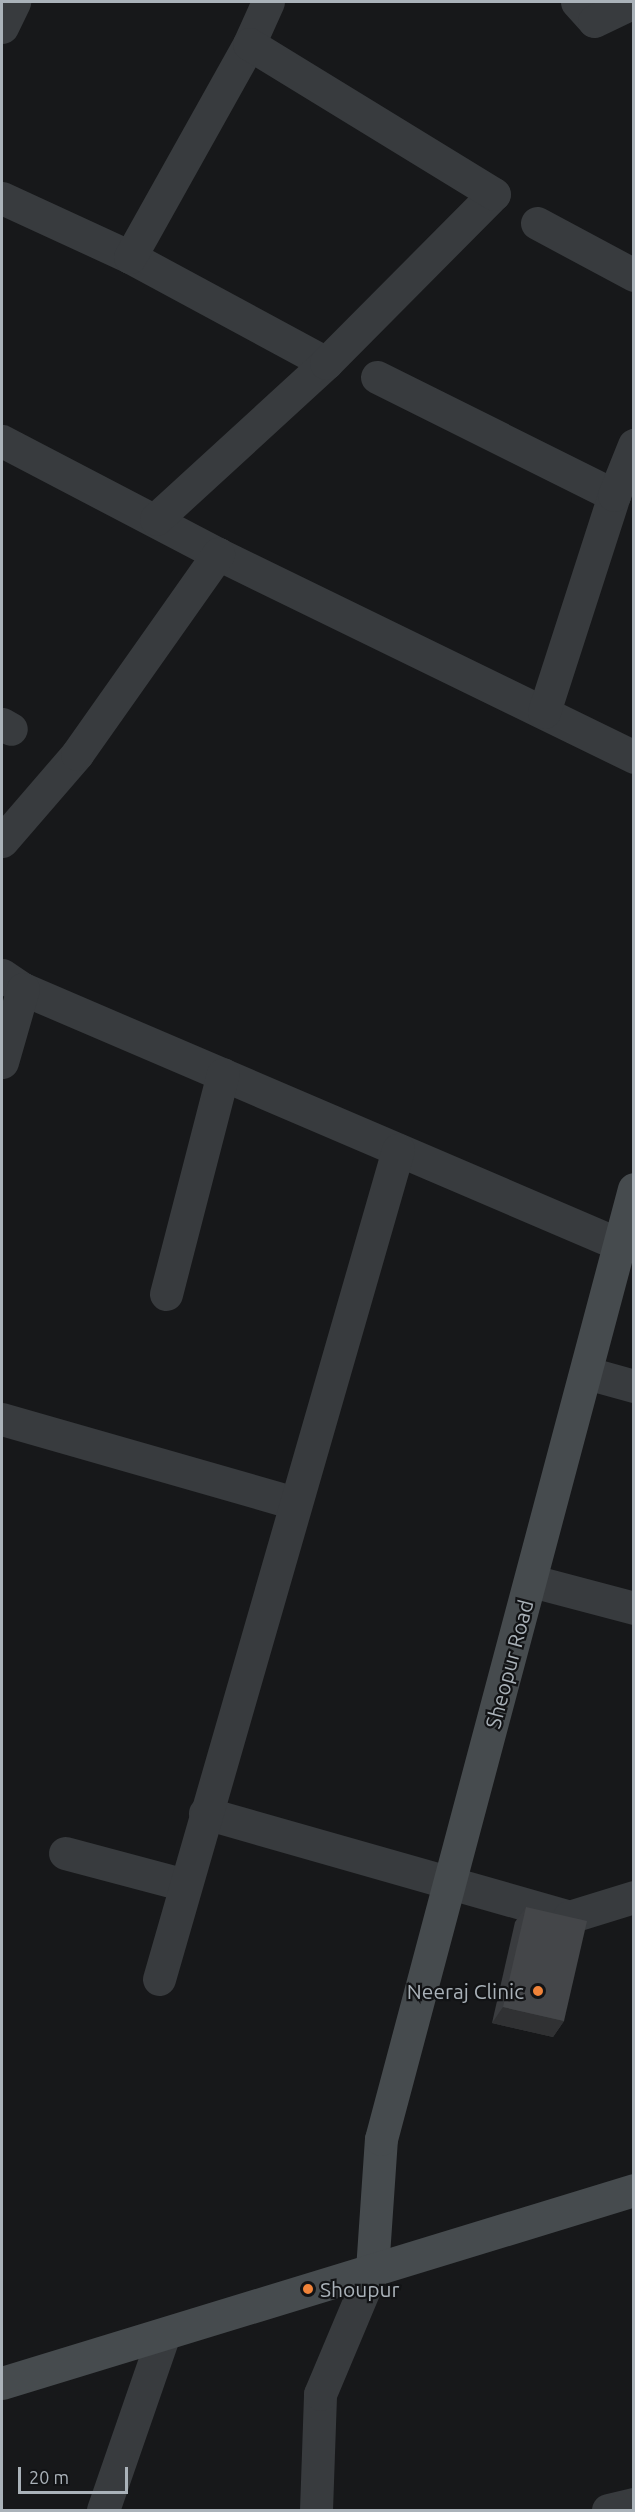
<!DOCTYPE html>
<style>
body{margin:0}
#map{position:relative;width:635px;height:2512px;overflow:hidden;background:#17181a;font-family:Ubuntu,sans-serif}
div>[style]{position:absolute}
[style*='--x']{left:calc(var(--x)*1px);top:calc(var(--y)*1px);width:calc(var(--w)*1px);rotate:calc(var(--a)*1deg)}
.street>*{height:33px;margin:-16.5px;padding:0 16.5px;transform-origin:16.5px;border-radius:16.5px;background:#383b3e}
.secondary>*{height:33px;margin:-16.5px;padding:0 16.5px;transform-origin:16.5px;border-radius:16.5px;background:#464b4e}
.wall>*{inset:0;background:#3a3c3f}
.shaded-wall>*{inset:0;background:#303133}
.building>*{inset:0;background:#444649}
.dots>*{width:16px;height:16px;translate:-50% -50%;box-sizing:border-box;border:3px solid #121315;border-radius:50%}
span{translate:-50% -50%;white-space:nowrap;text-align:center;line-height:1.15;-webkit-text-stroke:4.5px #121315;paint-order:stroke}
.street-label{font-size:21px;color:#aab2b9}
.poi-label{font-size:21px;color:#aab2b9}
.right{translate:-100% -50%;text-align:right}
.left{translate:0 -50%;text-align:left}
.frame{position:absolute;inset:0;border:3px solid #aab2b9;pointer-events:none}
.scale{position:absolute;left:18px;top:2467px;width:110px;height:27px;box-sizing:border-box;border:3px solid #aab2b9;border-top:0;padding-left:8px;font-size:18px;line-height:21px;white-space:nowrap;color:#aab2b9;-webkit-text-stroke:4px #121315;paint-order:stroke}
</style>
<div id="map">
<div class="street">
<i style="--x:577;--y:2;--w:25;--a:48"></i>
<i style="--x:594;--y:21;--w:44;--a:-25.4"></i>
<i style="--x:2;--y:27;--w:28;--a:-64"></i>
<i style="--x:2;--y:198;--w:141;--a:24.7"></i>
<i style="--x:130;--y:257;--w:223;--a:28.4"></i>
<i style="--x:537;--y:223;--w:110;--a:28.2"></i>
<i style="--x:130;--y:257;--w:244;--a:-60.8"></i>
<i style="--x:249;--y:44;--w:46;--a:-65.7"></i>
<i style="--x:377;--y:377;--w:265;--a:26.5"></i>
<i style="--x:2;--y:441;--w:244;--a:27.6"></i>
<i style="--x:218;--y:554;--w:463;--a:26"></i>
<i style="--x:156;--y:519;--w:231;--a:-42.5"></i>
<i style="--x:326;--y:363;--w:238;--a:-45.2"></i>
<i style="--x:494;--y:194;--w:287;--a:-148.5"></i>
<i style="--x:544;--y:712;--w:228;--a:-72.1"></i>
<i style="--x:614;--y:495;--w:54;--a:-68.2"></i>
<i style="--x:2;--y:724;--w:10;--a:29"></i>
<i style="--x:2;--y:841;--w:115;--a:-49.2"></i>
<i style="--x:77;--y:754;--w:245;--a:-54.8"></i>
<i style="--x:2;--y:975;--w:25;--a:34"></i>
<i style="--x:23;--y:989;--w:650;--a:23.18"></i>
<i style="--x:2;--y:1062;--w:76;--a:-74"></i>
<i style="--x:166;--y:1294;--w:227;--a:-75.5"></i>
<i style="--x:587;--y:1373;--w:49;--a:15.5"></i>
<i style="--x:2;--y:1419;--w:305;--a:16"></i>
<i style="--x:532;--y:1581;--w:106;--a:14.8"></i>
<i style="--x:205;--y:1813;--w:379;--a:15.9"></i>
<i style="--x:569;--y:1917;--w:68;--a:-17.1"></i>
<i style="--x:65;--y:1853;--w:124;--a:14.9"></i>
<i style="--x:159;--y:1979;--w:863;--a:-73.92"></i>
<i style="--x:103;--y:2510;--w:186;--a:-70.9"></i>
<i style="--x:316;--y:2510;--w:116;--a:-88"></i>
<i style="--x:320;--y:2394;--w:134;--a:-67.2"></i>
<i style="--x:608;--y:2510;--w:27;--a:-13"></i>
</div>
<div class="secondary">
<i style="--x:372;--y:2270;--w:131;--a:-86.1"></i>
<i style="--x:381;--y:2139;--w:983;--a:-75.09"></i>
<i style="--x:2;--y:2383;--w:661;--a:-16.98"></i>
</div>
<div class="wall">
<i style="clip-path:polygon(526px 1907px,564px 2021px,553px 2037px,492px 2023px,515px 1922px)"></i>
</div>
<div class="shaded-wall">
<i style="clip-path:polygon(503px 2007px,564px 2021px,553px 2037px,492px 2023px)"></i>
</div>
<div class="building">
<i style="clip-path:polygon(526px 1907px,587px 1921px,564px 2021px,503px 2007px)"></i>
</div>
<div class="dots">
<i style="left:538px;top:1991px;background:#f08339"></i>
<i style="left:308px;top:2289px;background:#f08339"></i>
</div>
<div class="street-label">
<span style="left:509px;top:1664px;rotate:-75deg">Sheopur Road</span>
</div>
<div class="poi-label">
<span class="right" style="left:524px;top:1991px">Neeraj Clinic</span>
<span class="left" style="left:320px;top:2289px">Shoupur</span>
</div>
<div class="frame"></div>
<div class="scale">20 m</div>
</div>
